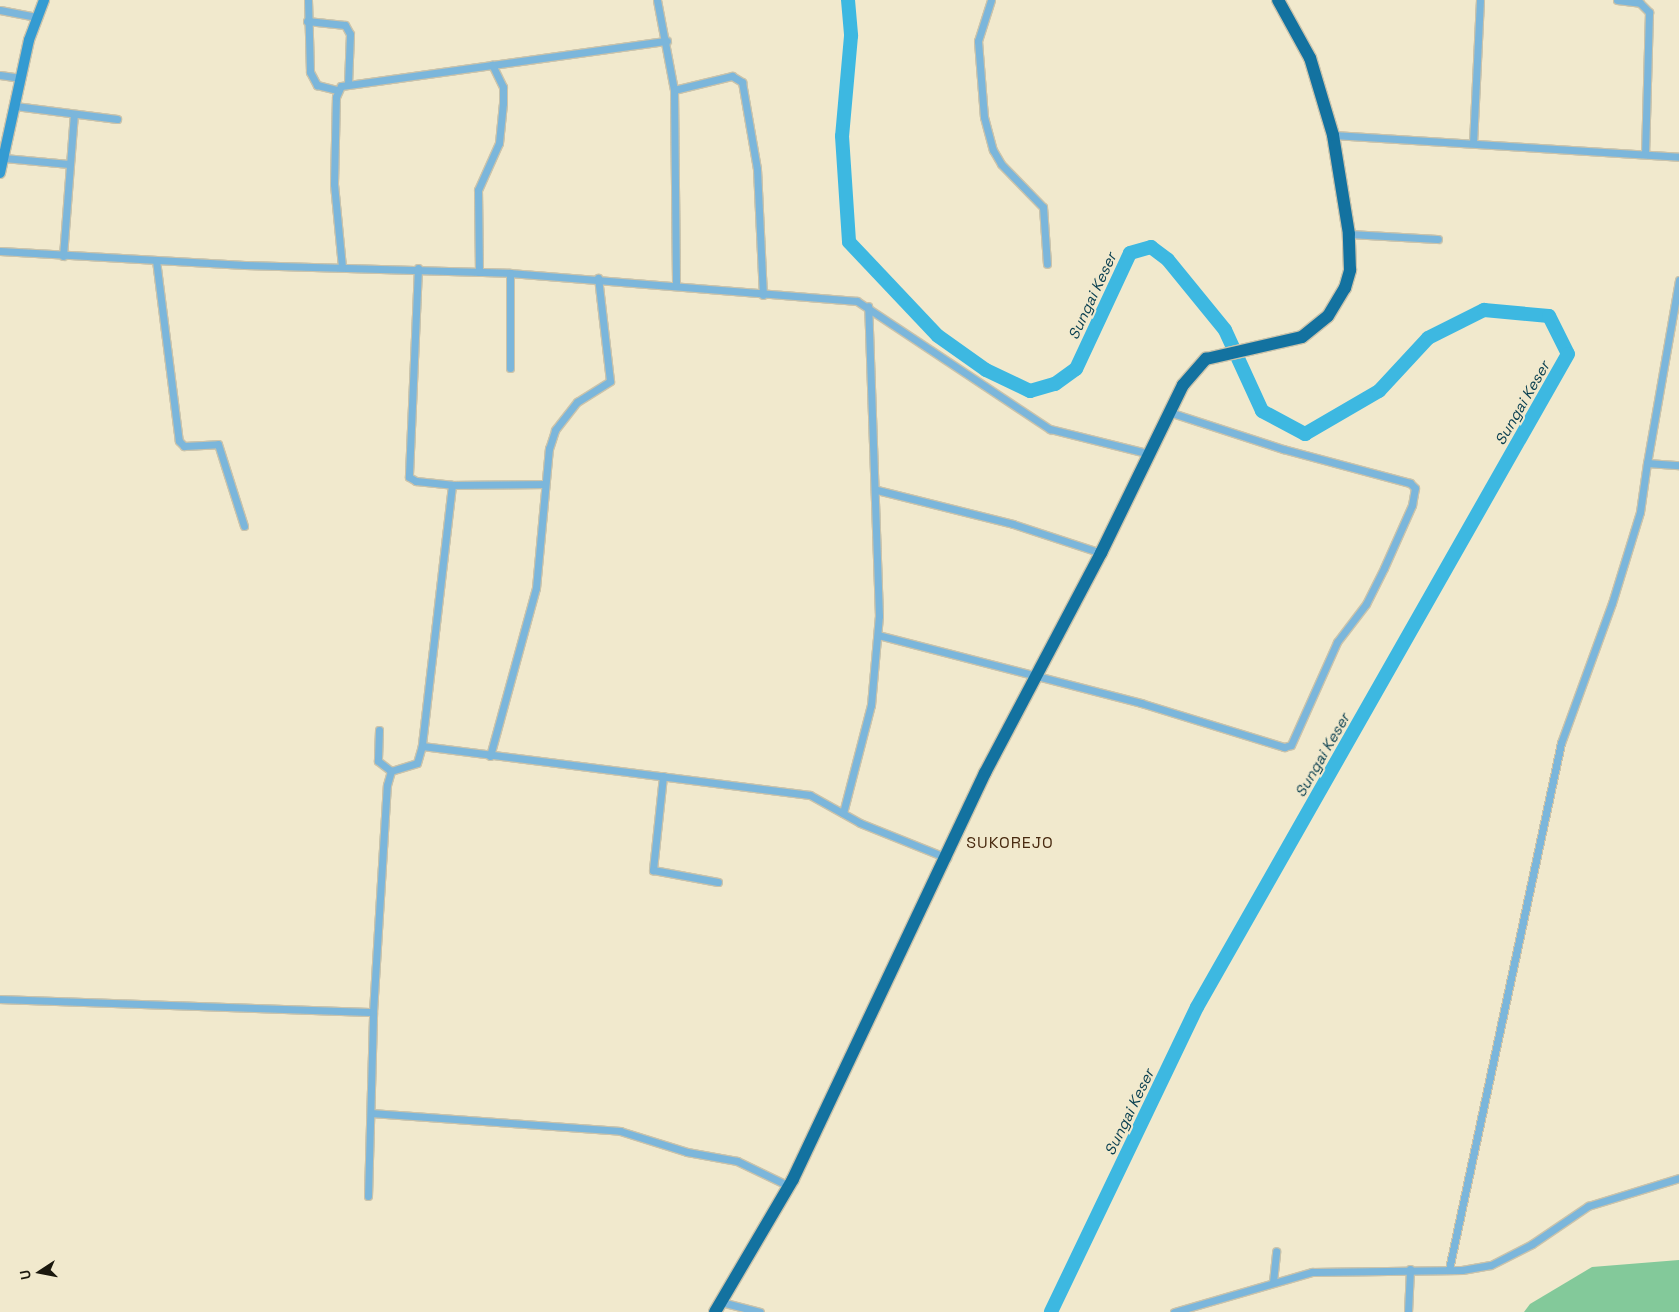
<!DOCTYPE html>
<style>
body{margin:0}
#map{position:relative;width:1679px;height:1312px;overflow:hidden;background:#f1e9cd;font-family:"Space Grotesk",sans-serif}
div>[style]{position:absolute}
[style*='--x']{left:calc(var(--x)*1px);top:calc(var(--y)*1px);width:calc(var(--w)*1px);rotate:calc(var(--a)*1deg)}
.green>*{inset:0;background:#83c99a}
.river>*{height:14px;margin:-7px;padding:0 7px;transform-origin:7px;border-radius:7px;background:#3db8e1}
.roads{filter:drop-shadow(1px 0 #cac3ab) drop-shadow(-1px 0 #cac3ab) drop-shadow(0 1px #cac3ab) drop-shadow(0 -1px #cac3ab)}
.street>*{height:7px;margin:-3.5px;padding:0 3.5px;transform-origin:3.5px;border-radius:3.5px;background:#7bb6db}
.secondary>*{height:10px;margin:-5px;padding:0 5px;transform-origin:5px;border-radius:5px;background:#349bd2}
.highway>*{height:12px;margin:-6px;padding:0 6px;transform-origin:6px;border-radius:6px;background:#1372a0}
span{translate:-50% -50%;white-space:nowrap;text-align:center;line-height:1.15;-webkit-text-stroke:4px #f1e9cd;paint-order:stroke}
.water-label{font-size:15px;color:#083e4f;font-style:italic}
.quarter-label{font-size:16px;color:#48290f;letter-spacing:1px}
.north{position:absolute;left:15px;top:1247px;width:50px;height:50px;-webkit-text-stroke:4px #f1e9cd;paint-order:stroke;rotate:259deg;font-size:14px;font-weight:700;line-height:20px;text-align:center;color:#1b180e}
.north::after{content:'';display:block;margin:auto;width:18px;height:22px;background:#1b180e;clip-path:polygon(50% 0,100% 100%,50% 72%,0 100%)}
</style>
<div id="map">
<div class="green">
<i style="clip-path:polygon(1679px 1260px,1679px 1312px,1524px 1312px,1530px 1304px,1592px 1267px)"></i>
</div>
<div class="river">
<i style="--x:848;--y:0;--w:36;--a:85"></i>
<i style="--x:851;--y:36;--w:100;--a:95.1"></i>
<i style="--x:842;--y:136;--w:106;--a:86.2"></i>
<i style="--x:849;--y:242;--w:129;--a:46.6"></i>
<i style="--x:938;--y:336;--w:59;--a:35.3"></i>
<i style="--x:986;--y:370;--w:49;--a:25.5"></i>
<i style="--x:1030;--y:391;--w:26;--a:-16"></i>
<i style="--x:1055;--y:384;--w:26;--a:-36"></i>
<i style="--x:1076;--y:369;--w:128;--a:-65"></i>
<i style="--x:1130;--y:253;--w:22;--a:-16"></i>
<i style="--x:1151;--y:247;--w:21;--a:37"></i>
<i style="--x:1168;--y:260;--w:90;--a:50.8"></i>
<i style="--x:1225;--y:330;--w:89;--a:65.4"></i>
<i style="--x:1262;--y:411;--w:49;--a:28.1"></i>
<i style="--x:1305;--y:434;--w:86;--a:-30.2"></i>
<i style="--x:1379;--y:391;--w:72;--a:-47.2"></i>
<i style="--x:1428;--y:338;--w:63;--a:-26.6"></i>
<i style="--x:1484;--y:310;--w:65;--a:5.3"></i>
<i style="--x:1549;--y:316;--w:42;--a:63.4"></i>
<i style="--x:1568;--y:354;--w:751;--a:119.6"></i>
<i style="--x:1197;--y:1007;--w:338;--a:115.6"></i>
</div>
<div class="roads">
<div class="street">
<i style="--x:308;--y:0;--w:72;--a:88.4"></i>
<i style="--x:310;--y:72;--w:15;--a:62"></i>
<i style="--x:317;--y:85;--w:21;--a:14"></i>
<i style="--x:657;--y:0;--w:92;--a:79.3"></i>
<i style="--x:674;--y:90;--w:195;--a:89.4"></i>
<i style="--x:991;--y:0;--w:43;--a:107.6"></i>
<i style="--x:978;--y:41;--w:76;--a:85.5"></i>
<i style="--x:984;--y:117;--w:34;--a:75"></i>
<i style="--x:993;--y:150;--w:16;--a:60"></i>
<i style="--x:1001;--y:164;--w:60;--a:45.7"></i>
<i style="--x:1043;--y:207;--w:57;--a:86"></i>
<i style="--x:1617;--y:0;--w:23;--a:7"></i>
<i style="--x:1640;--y:3;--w:13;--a:45"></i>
<i style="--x:1649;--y:12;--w:142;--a:91.6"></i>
<i style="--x:0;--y:10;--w:37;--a:11"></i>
<i style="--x:307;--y:21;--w:38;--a:6"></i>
<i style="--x:345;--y:25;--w:10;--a:61"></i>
<i style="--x:350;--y:34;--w:50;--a:92.3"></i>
<i style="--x:0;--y:75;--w:21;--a:8"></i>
<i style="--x:674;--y:90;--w:60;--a:-13.6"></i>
<i style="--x:732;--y:76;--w:12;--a:31"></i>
<i style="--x:742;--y:82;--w:88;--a:80.2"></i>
<i style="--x:757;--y:169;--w:126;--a:87.3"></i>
<i style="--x:15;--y:106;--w:103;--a:7.3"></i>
<i style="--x:1333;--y:135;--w:347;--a:3.6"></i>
<i style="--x:1473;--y:143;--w:143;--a:-87.2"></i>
<i style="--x:4;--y:158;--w:65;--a:5.3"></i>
<i style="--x:1349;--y:234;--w:89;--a:3.2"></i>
<i style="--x:0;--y:251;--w:245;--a:3.3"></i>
<i style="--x:245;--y:265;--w:265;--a:1.7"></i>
<i style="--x:510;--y:273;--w:348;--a:4.6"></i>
<i style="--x:857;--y:301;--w:232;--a:33.6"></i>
<i style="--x:1050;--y:429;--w:103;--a:14"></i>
<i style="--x:63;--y:256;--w:142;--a:-85.6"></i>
<i style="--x:156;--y:260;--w:182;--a:82.8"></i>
<i style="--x:179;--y:441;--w:7;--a:45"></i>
<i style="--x:184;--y:446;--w:34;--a:-3"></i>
<i style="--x:218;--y:444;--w:86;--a:72.4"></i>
<i style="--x:342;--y:267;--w:83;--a:-95.5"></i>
<i style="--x:334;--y:184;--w:87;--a:-88.7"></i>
<i style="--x:336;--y:97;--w:12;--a:-66"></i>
<i style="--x:341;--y:86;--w:329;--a:-7.9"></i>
<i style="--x:418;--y:268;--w:209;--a:92.5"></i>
<i style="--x:409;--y:477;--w:8;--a:30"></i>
<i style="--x:416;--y:481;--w:36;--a:6"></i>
<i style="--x:452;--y:485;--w:93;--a:-0.6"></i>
<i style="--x:479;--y:272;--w:82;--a:-90.7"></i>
<i style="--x:478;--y:190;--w:51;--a:-65.9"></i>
<i style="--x:499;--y:143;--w:40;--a:-84.3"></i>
<i style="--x:503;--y:103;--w:16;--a:-90"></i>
<i style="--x:503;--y:87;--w:25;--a:-116"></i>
<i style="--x:510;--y:273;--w:95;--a:90"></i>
<i style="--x:1679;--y:280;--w:186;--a:99.9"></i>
<i style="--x:1647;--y:463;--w:32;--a:4"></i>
<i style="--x:452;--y:485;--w:263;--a:96.6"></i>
<i style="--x:422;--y:746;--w:391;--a:7.2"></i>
<i style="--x:810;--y:795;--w:57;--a:29.2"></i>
<i style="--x:860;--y:823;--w:94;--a:21.9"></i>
<i style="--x:877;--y:490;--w:140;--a:14"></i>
<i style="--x:1013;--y:524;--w:93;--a:18.2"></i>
<i style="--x:878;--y:635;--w:272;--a:14.5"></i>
<i style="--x:1141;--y:703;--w:150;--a:17.1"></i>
<i style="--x:1284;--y:747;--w:7;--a:-16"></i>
<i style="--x:1291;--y:745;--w:113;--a:-65.9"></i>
<i style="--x:1337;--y:642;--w:48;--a:-52.7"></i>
<i style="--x:1366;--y:604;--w:40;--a:-63.4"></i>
<i style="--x:1384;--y:568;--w:69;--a:-66"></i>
<i style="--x:1412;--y:505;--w:17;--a:-80"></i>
<i style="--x:1415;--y:488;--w:7;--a:-135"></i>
<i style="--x:1410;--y:483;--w:131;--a:-165"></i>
<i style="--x:1283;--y:449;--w:120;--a:-162"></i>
<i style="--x:379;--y:730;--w:31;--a:92"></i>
<i style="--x:378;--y:761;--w:16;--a:38"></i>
<i style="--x:490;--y:756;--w:174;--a:-74.7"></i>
<i style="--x:536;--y:588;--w:140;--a:-84.7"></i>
<i style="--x:549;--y:449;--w:20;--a:-72"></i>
<i style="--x:555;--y:430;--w:36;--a:-52"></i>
<i style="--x:577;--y:402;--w:39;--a:-32"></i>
<i style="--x:610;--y:381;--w:104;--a:-96.6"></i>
<i style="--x:663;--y:776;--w:95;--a:96.1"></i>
<i style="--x:653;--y:870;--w:66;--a:10.5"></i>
<i style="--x:843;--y:813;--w:112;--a:-75.5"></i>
<i style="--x:871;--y:705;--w:89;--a:-84.9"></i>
<i style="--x:879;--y:616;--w:310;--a:-92"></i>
<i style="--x:0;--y:999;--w:373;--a:2"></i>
<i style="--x:371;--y:1113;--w:250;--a:4.1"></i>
<i style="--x:620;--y:1131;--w:70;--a:17.4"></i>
<i style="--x:687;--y:1152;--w:51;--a:10.2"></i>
<i style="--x:737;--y:1161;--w:58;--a:25.7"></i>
<i style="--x:368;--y:1196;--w:184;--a:-88.4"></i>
<i style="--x:373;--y:1012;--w:227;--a:-86.5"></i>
<i style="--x:387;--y:785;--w:15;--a:-74"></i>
<i style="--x:391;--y:771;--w:27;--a:-17"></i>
<i style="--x:417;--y:763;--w:18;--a:-74"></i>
<i style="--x:1449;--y:1269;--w:538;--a:-77.98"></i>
<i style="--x:1561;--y:743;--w:149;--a:-70"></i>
<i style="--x:1612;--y:603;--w:95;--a:-72.9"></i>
<i style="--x:1640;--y:512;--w:49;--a:-81.9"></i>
<i style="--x:1273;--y:1282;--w:31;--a:-84"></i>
<i style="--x:721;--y:1302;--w:40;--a:14.4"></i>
<i style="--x:1174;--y:1312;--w:144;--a:-16.2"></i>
<i style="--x:1312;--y:1272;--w:150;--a:-0.8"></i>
<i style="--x:1462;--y:1270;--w:29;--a:-10"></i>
<i style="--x:1491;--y:1265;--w:46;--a:-27.1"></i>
<i style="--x:1532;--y:1244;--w:68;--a:-34.2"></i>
<i style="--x:1588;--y:1206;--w:95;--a:-17.1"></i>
<i style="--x:1408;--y:1312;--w:43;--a:-87.3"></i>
</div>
<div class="secondary">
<i style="--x:0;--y:173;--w:136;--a:-77.7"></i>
<i style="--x:29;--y:40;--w:43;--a:-69.4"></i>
</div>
<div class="highway">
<i style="--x:715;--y:1312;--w:154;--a:-59.6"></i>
<i style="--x:793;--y:1179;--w:449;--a:-64.7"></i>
<i style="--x:985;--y:773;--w:249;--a:-62.2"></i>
<i style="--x:1101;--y:553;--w:187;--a:-64"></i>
<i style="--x:1183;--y:385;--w:35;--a:-49"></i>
<i style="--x:1206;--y:359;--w:98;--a:-12.9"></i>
<i style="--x:1302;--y:337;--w:33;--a:-39"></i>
<i style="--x:1328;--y:316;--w:33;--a:-59"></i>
<i style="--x:1345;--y:288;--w:19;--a:-74"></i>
<i style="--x:1350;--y:270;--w:36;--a:-92"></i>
<i style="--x:1349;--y:234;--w:100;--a:-99.2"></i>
<i style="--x:1333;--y:135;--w:80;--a:-106.6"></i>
<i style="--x:1310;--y:58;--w:66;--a:-118.9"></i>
</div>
</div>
<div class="water-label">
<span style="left:1092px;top:296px;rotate:-65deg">Sungai Keser</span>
<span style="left:1522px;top:403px;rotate:-60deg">Sungai Keser</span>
<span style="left:1322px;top:755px;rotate:-60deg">Sungai Keser</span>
<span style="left:1129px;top:1112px;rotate:-64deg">Sungai Keser</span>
</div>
<div class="quarter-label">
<span style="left:1010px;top:843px">SUKOREJO</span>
</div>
<div class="north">U</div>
</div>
